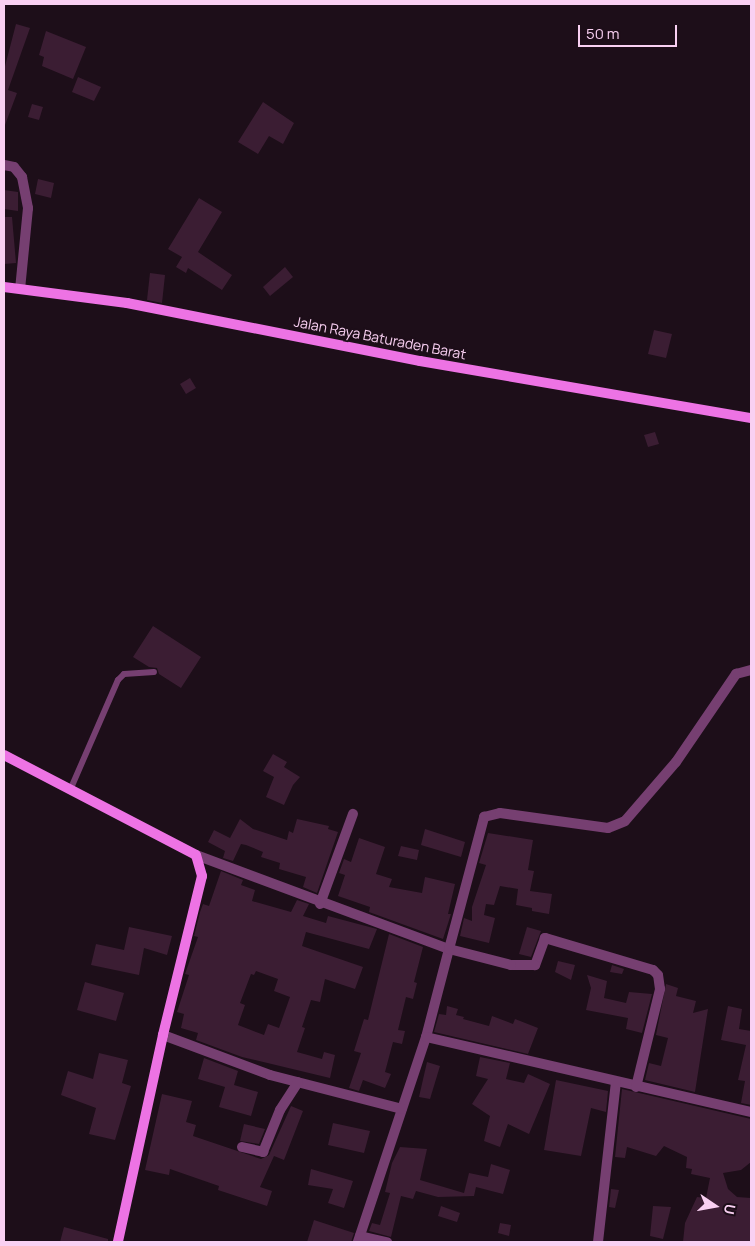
<!DOCTYPE html>
<style>
body{margin:0}
#map{position:relative;width:755px;height:1246px;overflow:hidden;background:#1d0e19;font-family:Manrope,sans-serif}
div>[style]{position:absolute}
[style*='--x']{left:calc(var(--x)*1px);top:calc(var(--y)*1px);width:calc(var(--w)*1px);rotate:calc(var(--a)*1deg)}
.building>*{inset:0;background:#3b1d33}
.lane>*{height:6px;margin:-3px;padding:0 3px;transform-origin:3px;border-radius:3px;background:#763f71}
.street>*{height:10px;margin:-5px;padding:0 5px;transform-origin:5px;border-radius:5px;background:#763f71}
.secondary>*{height:10px;margin:-5px;padding:0 5px;transform-origin:5px;border-radius:5px;background:#ed73e4}
span{translate:-50% -50%;white-space:nowrap;text-align:center;line-height:1.15;-webkit-text-stroke:4px #1d0e19;paint-order:stroke}
.street-label{font-size:14px;color:#f9d0f2}
.frame{position:absolute;inset:0;border:5px solid #f9d0f2;pointer-events:none}
.north{position:absolute;left:690px;top:1181px;width:50px;height:50px;-webkit-text-stroke:4px #1d0e19;paint-order:stroke;rotate:102deg;font-size:14px;font-weight:700;line-height:20px;text-align:center;color:#f9d0f2}
.north::after{content:'';display:block;margin:auto;width:18px;height:22px;background:#f9d0f2;clip-path:polygon(50% 0,100% 100%,50% 72%,0 100%)}
.scale{position:absolute;left:578px;top:25px;width:99px;height:22px;box-sizing:border-box;border:2px solid #f9d0f2;border-top:0;padding-left:6px;font-size:15px;line-height:18px;white-space:nowrap;color:#f9d0f2;-webkit-text-stroke:4px #1d0e19;paint-order:stroke}
</style>
<div id="map">
<div class="building">
<i style="clip-path:polygon(16px 24px,30px 28px,8px 90px,17px 93px,5px 125px,4px 70px)"></i>
<i style="clip-path:polygon(46px 31px,86px 47px,73px 79px,42px 66px,44px 57px,39px 55px)"></i>
<i style="clip-path:polygon(78px 77px,101px 87px,94px 101px,72px 92px)"></i>
<i style="clip-path:polygon(263px 102px,294px 123px,283px 144px,269px 136px,258px 154px,238px 142px)"></i>
<i style="clip-path:polygon(32px 104px,43px 107px,39px 120px,28px 117px)"></i>
<i style="clip-path:polygon(38px 179px,54px 183px,51px 198px,35px 194px)"></i>
<i style="clip-path:polygon(4px 190px,18px 192px,18px 211px,4px 209px)"></i>
<i style="clip-path:polygon(199px 198px,222px 212px,198px 252px,232px 275px,222px 290px,188px 268px,186px 273px,176px 267px,182px 257px,168px 249px)"></i>
<i style="clip-path:polygon(4px 217px,12px 217px,16px 263px,4px 264px)"></i>
<i style="clip-path:polygon(285px 267px,293px 277px,270px 296px,263px 287px)"></i>
<i style="clip-path:polygon(150px 273px,165px 275px,162px 303px,147px 300px)"></i>
<i style="clip-path:polygon(654px 330px,672px 334px,666px 358px,648px 354px)"></i>
<i style="clip-path:polygon(190px 378px,196px 388px,186px 394px,180px 384px)"></i>
<i style="clip-path:polygon(655px 432px,659px 444px,648px 447px,644px 435px)"></i>
<i style="clip-path:polygon(153px 626px,201px 657px,181px 688px,159px 674px,157px 668px,149px 667px,133px 657px)"></i>
<i style="clip-path:polygon(273px 754px,287px 762px,284px 767px,300px 777px,293px 785px,284px 805px,266px 797px,274px 777px,263px 771px)"></i>
<i style="clip-path:polygon(240px 819px,253px 829px,287px 840px,289px 831px,293px 833px,297px 819px,329px 826px,328px 829px,338px 832px,317px 893px,303px 887px,306px 877px,279px 869px,280px 863px,261px 857px,263px 852px,246px 845px,241px 844px,233px 861px,223px 858px,225px 851px,208px 842px,214px 830px,230px 838px)"></i>
<i style="clip-path:polygon(425px 829px,465px 842px,461px 857px,421px 845px)"></i>
<i style="clip-path:polygon(488px 833px,533px 840px,528px 870px,534px 871px,530px 891px,552px 894px,549px 914px,532px 911px,532px 908px,516px 905px,518px 889px,500px 886px,494px 905px,486px 904px,484px 915px,495px 918px,489px 943px,460px 936px,464px 918px,472px 921px,472px 907px,486px 865px,479px 863px)"></i>
<i style="clip-path:polygon(359px 838px,385px 847px,376px 874px,392px 879px,389px 887px,422px 893px,425px 877px,455px 884px,448px 914px,451px 914px,443px 939px,369px 912px,370px 907px,338px 896px,345px 875px,339px 873px,344px 859px,351px 862px)"></i>
<i style="clip-path:polygon(401px 846px,419px 850px,417px 860px,398px 856px)"></i>
<i style="clip-path:polygon(evenodd,221px 871px,243px 880px,241px 885px,255px 890px,252px 901px,291px 912px,297px 900px,309px 904px,303px 916px,326px 923px,328px 916px,377px 929px,369px 949px,306px 932px,302px 946px,363px 967px,355px 989px,325px 979px,320px 1002px,311px 1000px,302px 1027px,305px 1028px,297px 1052px,322px 1059px,324px 1052px,335px 1055px,330px 1078px,242px 1057px,196px 1040px,198px 1033px,181px 1028px,184px 1014px,177px 1012px,189px 975px,185px 974px,198px 937px,194px 936px,200px 912px,203px 904px,209px 906px,221px 871px,256px 971px,278px 979px,274px 991px,290px 997px,279px 1028px,268px 1024px,264px 1035px,238px 1025px,245px 1005px,240px 1003px,251px 974px,254px 975px,256px 971px)"></i>
<i style="clip-path:polygon(129px 927px,172px 936px,167px 955px,144px 948px,139px 975px,91px 965px,96px 944px,124px 950px)"></i>
<i style="clip-path:polygon(527px 927px,541px 931px,531px 957px,519px 954px)"></i>
<i style="clip-path:polygon(389px 934px,423px 947px,414px 982px,417px 983px,413px 999px,406px 997px,398px 1030px,405px 1031px,402px 1044px,393px 1042px,385px 1072px,391px 1074px,385px 1088px,363px 1080px,359px 1091px,349px 1088px,361px 1053px,354px 1051px,364px 1019px,368px 1020px)"></i>
<i style="clip-path:polygon(558px 961px,575px 965px,571px 980px,555px 972px)"></i>
<i style="clip-path:polygon(612px 965px,624px 969px,622px 974px,610px 972px)"></i>
<i style="clip-path:polygon(587px 975px,607px 981px,604px 998px,626px 1003px,629px 992px,652px 994px,642px 1033px,626px 1029px,628px 1018px,586px 1010px,591px 988px)"></i>
<i style="clip-path:polygon(85px 982px,124px 993px,116px 1021px,77px 1010px)"></i>
<i style="clip-path:polygon(666px 984px,678px 988px,676px 996px,696px 1001px,693px 1013px,708px 1009px,695px 1092px,645px 1080px,649px 1063px,661px 1066px,668px 1038px,656px 1035px)"></i>
<i style="clip-path:polygon(447px 1006px,458px 1009px,456px 1015px,464px 1017px,463px 1019px,489px 1026px,492px 1016px,513px 1024px,515px 1019px,538px 1028px,528px 1054px,434px 1032px,439px 1014px,446px 1015px)"></i>
<i style="clip-path:polygon(728px 1006px,742px 1009px,739px 1029px,751px 1031px,751px 1105px,741px 1103px,745px 1081px,738px 1080px,746px 1045px,721px 1040px)"></i>
<i style="clip-path:polygon(99px 1053px,128px 1060px,122px 1083px,131px 1086px,115px 1140px,89px 1134px,96px 1108px,61px 1095px,68px 1071px,93px 1079px)"></i>
<i style="clip-path:polygon(480px 1057px,510px 1063px,506px 1079px,524px 1083px,528px 1074px,550px 1084px,529px 1134px,508px 1124px,500px 1147px,484px 1141px,490px 1116px,472px 1104px,488px 1079px,476px 1076px)"></i>
<i style="clip-path:polygon(204px 1058px,238px 1071px,234px 1085px,258px 1092px,251px 1116px,219px 1107px,225px 1087px,198px 1079px)"></i>
<i style="clip-path:polygon(427px 1062px,440px 1066px,430px 1099px,419px 1097px)"></i>
<i style="clip-path:polygon(556px 1080px,608px 1091px,606px 1112px,591px 1108px,581px 1156px,544px 1150px)"></i>
<i style="clip-path:polygon(622px 1089px,751px 1119px,751px 1162px,741px 1170px,723px 1173px,728px 1189px,737px 1197px,751px 1198px,751px 1242px,683px 1242px,685px 1223px,697px 1197px,706px 1198px,710px 1178px,691px 1174px,692px 1169px,686px 1168px,687px 1157px,664px 1146px,656px 1156px,627px 1147px,625px 1158px,615px 1157px)"></i>
<i style="clip-path:polygon(162px 1094px,192px 1101px,186px 1122px,196px 1125px,193px 1136px,261px 1159px,269px 1155px,291px 1106px,303px 1111px,284px 1160px,274px 1156px,260px 1187px,272px 1191px,267px 1206px,218px 1190px,219px 1186px,170px 1169px,169px 1175px,145px 1170px)"></i>
<i style="clip-path:polygon(333px 1123px,370px 1131px,364px 1153px,328px 1145px)"></i>
<i style="clip-path:polygon(244px 1124px,265px 1129px,259px 1144px,240px 1141px)"></i>
<i style="clip-path:polygon(400px 1147px,427px 1149px,420px 1180px,464px 1193px,469px 1173px,488px 1177px,491px 1164px,510px 1170px,503px 1194px,476px 1187px,474px 1196px,438px 1197px,416px 1191px,413px 1199px,401px 1196px,391px 1237px,369px 1231px,372px 1223px,380px 1225px,390px 1193px,385px 1192px,392px 1163px)"></i>
<i style="clip-path:polygon(311px 1169px,353px 1181px,344px 1208px,328px 1203px,333px 1189px,308px 1185px)"></i>
<i style="clip-path:polygon(611px 1189px,619px 1190px,615px 1208px,609px 1207px)"></i>
<i style="clip-path:polygon(441px 1206px,460px 1213px,457px 1222px,438px 1216px)"></i>
<i style="clip-path:polygon(653px 1206px,671px 1207px,663px 1239px,650px 1236px)"></i>
<i style="clip-path:polygon(314px 1220px,354px 1233px,351px 1242px,307px 1242px)"></i>
<i style="clip-path:polygon(500px 1223px,511px 1225px,509px 1236px,498px 1233px)"></i>
<i style="clip-path:polygon(64px 1227px,108px 1239px,108px 1242px,60px 1242px)"></i>
</div>
<div class="lane">
<i style="--x:71;--y:788;--w:118;--a:-66.5"></i>
<i style="--x:118;--y:680;--w:8;--a:-45"></i>
<i style="--x:124;--y:674;--w:30;--a:-4"></i>
</div>
<div class="street">
<i style="--x:4;--y:165;--w:10;--a:11"></i>
<i style="--x:14;--y:167;--w:13;--a:51"></i>
<i style="--x:22;--y:177;--w:32;--a:79"></i>
<i style="--x:28;--y:208;--w:81;--a:95.6"></i>
<i style="--x:196;--y:855;--w:270;--a:20.4"></i>
<i style="--x:449;--y:949;--w:91;--a:104.6"></i>
<i style="--x:426;--y:1037;--w:216;--a:108.4"></i>
<i style="--x:320;--y:904;--w:96;--a:-69.9"></i>
<i style="--x:163;--y:1035;--w:114;--a:20.5"></i>
<i style="--x:270;--y:1075;--w:136;--a:14.4"></i>
<i style="--x:426;--y:1037;--w:334;--a:13"></i>
<i style="--x:636;--y:1087;--w:101;--a:-76.2"></i>
<i style="--x:660;--y:989;--w:14;--a:-98"></i>
<i style="--x:658;--y:975;--w:7;--a:-135"></i>
<i style="--x:653;--y:970;--w:113;--a:-163.5"></i>
<i style="--x:545;--y:938;--w:29;--a:110"></i>
<i style="--x:535;--y:965;--w:24;--a:180"></i>
<i style="--x:511;--y:965;--w:64;--a:-165.5"></i>
<i style="--x:449;--y:949;--w:137;--a:-75.1"></i>
<i style="--x:484;--y:817;--w:16;--a:-14"></i>
<i style="--x:500;--y:813;--w:109;--a:7.9"></i>
<i style="--x:608;--y:828;--w:18;--a:-22"></i>
<i style="--x:625;--y:821;--w:78;--a:-49.2"></i>
<i style="--x:676;--y:762;--w:107;--a:-55.7"></i>
<i style="--x:736;--y:674;--w:16;--a:-15"></i>
<i style="--x:242;--y:1147;--w:22;--a:13"></i>
<i style="--x:263;--y:1152;--w:45;--a:-68"></i>
<i style="--x:280;--y:1110;--w:33;--a:-57"></i>
<i style="--x:360;--y:1236;--w:28;--a:13"></i>
<i style="--x:598;--y:1242;--w:161;--a:-83.6"></i>
</div>
<div class="secondary">
<i style="--x:4;--y:287;--w:124;--a:7.4"></i>
<i style="--x:127;--y:303;--w:299;--a:11.2"></i>
<i style="--x:420;--y:361;--w:336;--a:9.8"></i>
<i style="--x:4;--y:755;--w:216;--a:27.5"></i>
<i style="--x:196;--y:855;--w:22;--a:74"></i>
<i style="--x:202;--y:876;--w:164;--a:103.8"></i>
<i style="--x:163;--y:1035;--w:212;--a:102.3"></i>
</div>
<div class="street-label">
<span style="left:380px;top:338px;rotate:11deg">Jalan Raya Baturaden Barat</span>
</div>
<div class="frame"></div>
<div class="north">U</div>
<div class="scale">50 m</div>
</div>
